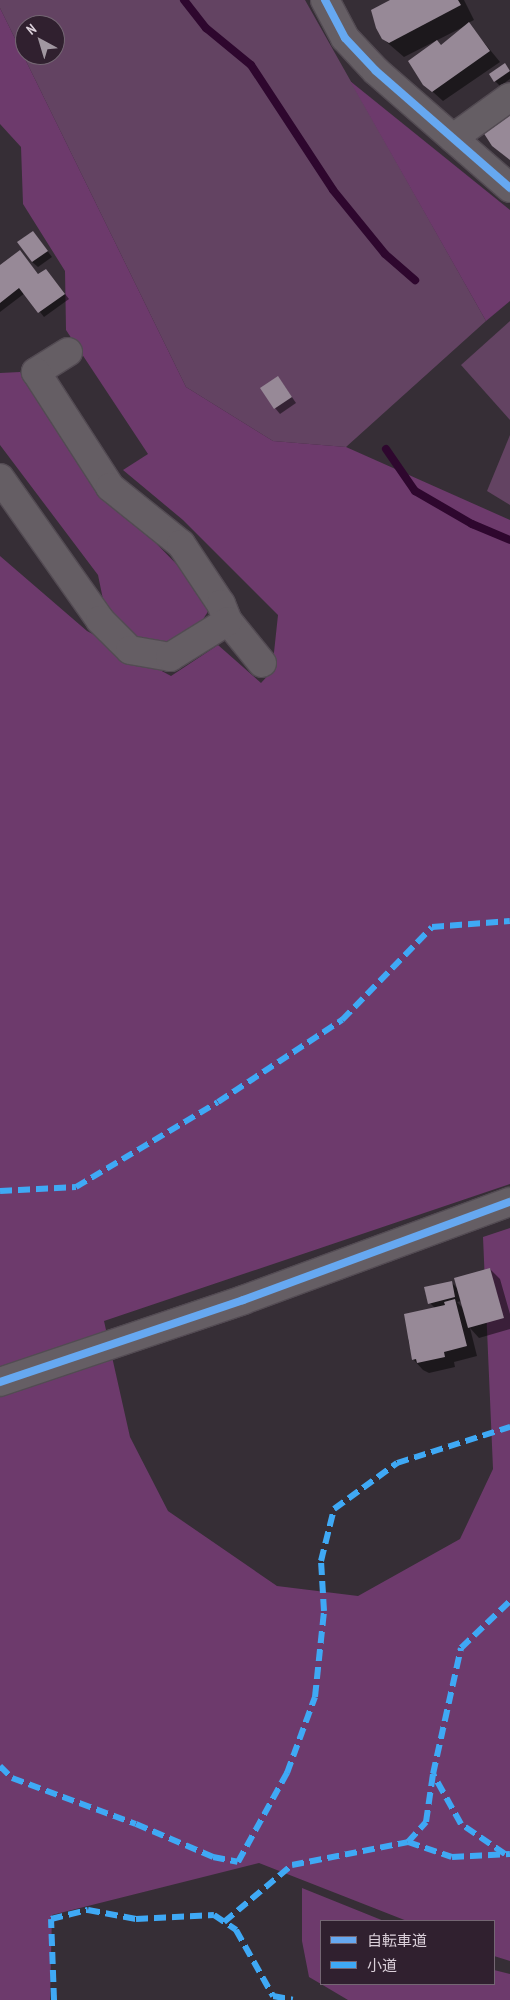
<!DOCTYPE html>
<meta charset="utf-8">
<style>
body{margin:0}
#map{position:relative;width:510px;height:2000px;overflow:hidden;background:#362e36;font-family:"PT Sans Narrow","Noto Sans JP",sans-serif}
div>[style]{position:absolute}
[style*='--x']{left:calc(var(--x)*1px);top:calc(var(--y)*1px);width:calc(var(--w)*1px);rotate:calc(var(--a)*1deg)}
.green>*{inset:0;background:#634362}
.forest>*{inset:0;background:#6d3a6c}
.shadow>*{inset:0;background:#0007}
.stream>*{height:8px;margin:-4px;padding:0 4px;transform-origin:4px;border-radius:4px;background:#2e072e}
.building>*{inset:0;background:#978997}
.roads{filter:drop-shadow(1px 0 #534b53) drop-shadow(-1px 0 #534b53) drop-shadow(0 1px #534b53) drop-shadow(0 -1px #534b53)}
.minor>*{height:28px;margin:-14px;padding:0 14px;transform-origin:14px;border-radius:14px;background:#655e64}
.quiet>*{height:6px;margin-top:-3px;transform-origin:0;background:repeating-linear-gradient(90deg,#3fa9f5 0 12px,transparent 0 18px)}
.cycleway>*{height:8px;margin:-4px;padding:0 4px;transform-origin:4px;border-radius:4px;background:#66a8f1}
span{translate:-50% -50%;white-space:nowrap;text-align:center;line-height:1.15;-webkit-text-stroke:5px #30202f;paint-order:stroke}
.legend{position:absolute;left:320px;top:1920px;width:175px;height:65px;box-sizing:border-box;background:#30202f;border:1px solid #746673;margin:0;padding:6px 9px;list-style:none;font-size:15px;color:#dbd0da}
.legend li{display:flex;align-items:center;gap:10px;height:25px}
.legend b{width:25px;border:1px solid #746673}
.north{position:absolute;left:15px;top:15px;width:50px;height:50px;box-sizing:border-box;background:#30202f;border:1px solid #746673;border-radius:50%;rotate:321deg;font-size:14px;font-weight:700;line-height:20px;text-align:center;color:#dbd0da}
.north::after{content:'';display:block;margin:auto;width:18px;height:22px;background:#a197a1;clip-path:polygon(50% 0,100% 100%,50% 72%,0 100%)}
</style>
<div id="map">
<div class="green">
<i style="clip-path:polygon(evenodd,0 0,305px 0,486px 321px,346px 447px,273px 441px,186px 387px,0 8px,0 0,25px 25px,55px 25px,55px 55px,25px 55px,25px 25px)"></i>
<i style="clip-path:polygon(510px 321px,510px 420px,461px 365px)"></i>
<i style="clip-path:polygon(510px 435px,510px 505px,487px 491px)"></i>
</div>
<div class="forest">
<i style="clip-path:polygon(0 8px,186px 387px,273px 441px,346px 447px,510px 520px,510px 1184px,104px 1321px,130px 1437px,168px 1511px,277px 1586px,358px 1596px,460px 1539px,493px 1469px,483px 1237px,510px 1228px,510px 1961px,494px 1956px,494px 1921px,407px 1921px,259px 1863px,52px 1915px,50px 2000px,0 2000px,0 556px,87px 631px,171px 676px,218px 645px,261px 683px,272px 671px,278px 615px,183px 520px,123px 470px,148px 454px,66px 330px,65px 271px,23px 204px,21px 147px,0 124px)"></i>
<i style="clip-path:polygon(350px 81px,510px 210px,510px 301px,486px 321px)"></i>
<i style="clip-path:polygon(20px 372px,108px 500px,142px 529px,195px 583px,209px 610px,192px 636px,167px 650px,126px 640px,106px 614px,98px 575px,0 445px,0 373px)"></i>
<i style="clip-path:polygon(302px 1888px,384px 1921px,321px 1921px,321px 1984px,309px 1977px,302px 1941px)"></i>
<i style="clip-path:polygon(494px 1970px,510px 1974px,510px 2000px,348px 2000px,321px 1984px,494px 1984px)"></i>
</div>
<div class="shadow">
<i style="clip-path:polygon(393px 0,464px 0,474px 20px,468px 23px,500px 62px,443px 101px,424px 84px,467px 25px,404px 57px,383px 39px)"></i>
<i style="clip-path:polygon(504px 65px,510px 71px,510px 79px,500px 86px,495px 81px)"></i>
<i style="clip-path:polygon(33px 232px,52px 257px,38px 267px,32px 262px)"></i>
<i style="clip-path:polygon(20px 251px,39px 275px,50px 275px,69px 299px,44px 317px,25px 293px,0 312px,0 266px)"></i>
<i style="clip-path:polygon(278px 377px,296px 403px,280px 414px,275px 408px)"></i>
<i style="clip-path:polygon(evenodd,490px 1269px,500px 1279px,510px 1314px,510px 1329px,479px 1338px,470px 1328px,477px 1356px,454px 1362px,455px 1367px,429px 1373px,423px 1370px,413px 1359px,408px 1340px,435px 1308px,430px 1303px,451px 1282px,458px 1289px,490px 1269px,462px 1301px,464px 1309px,457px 1302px,462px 1301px)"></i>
</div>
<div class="stream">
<i style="--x:184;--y:0;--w:36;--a:52"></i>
<i style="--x:206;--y:28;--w:58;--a:39.4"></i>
<i style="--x:251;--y:65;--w:149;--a:56.7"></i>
<i style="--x:333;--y:190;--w:82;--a:50.9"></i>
<i style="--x:385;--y:254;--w:40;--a:41"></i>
<i style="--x:386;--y:449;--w:51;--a:55.4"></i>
<i style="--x:415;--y:491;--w:66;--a:30.1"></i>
<i style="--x:472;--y:524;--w:41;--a:22.8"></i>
</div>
<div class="building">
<i style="clip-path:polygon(390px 0,458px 0,461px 5px,389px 43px,382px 39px,376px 28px,371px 10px)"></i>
<i style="clip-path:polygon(469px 22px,490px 51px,432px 92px,423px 85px,408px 61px,437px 40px,441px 45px)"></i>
<i style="clip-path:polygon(505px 63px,510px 71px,494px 82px,489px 74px)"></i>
<i style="clip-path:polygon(510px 114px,510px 160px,492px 146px,483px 132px)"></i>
<i style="clip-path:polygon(33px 231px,48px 251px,32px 262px,17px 242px)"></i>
<i style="clip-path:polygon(20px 250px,38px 274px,46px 269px,65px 294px,38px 313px,19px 288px,0 303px,0 265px)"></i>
<i style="clip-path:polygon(278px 376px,292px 397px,274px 409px,260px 388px)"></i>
<i style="clip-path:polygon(490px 1268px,504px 1318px,468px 1328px,454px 1278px)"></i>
<i style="clip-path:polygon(452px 1281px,455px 1297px,428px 1304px,424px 1287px)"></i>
<i style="clip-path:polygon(455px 1299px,467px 1346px,444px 1352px,445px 1357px,417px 1363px,416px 1359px,412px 1360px,404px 1314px,445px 1305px,444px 1302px)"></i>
</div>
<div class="roads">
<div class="minor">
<i style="--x:325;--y:0;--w:43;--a:62.2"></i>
<i style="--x:345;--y:38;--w:45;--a:46.8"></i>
<i style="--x:376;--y:71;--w:178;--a:41.1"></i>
<i style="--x:453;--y:138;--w:70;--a:-35.7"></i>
<i style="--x:68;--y:352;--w:38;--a:148"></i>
<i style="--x:36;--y:372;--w:137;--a:57.2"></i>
<i style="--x:110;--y:487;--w:91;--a:38.8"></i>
<i style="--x:181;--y:544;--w:72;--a:56.3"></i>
<i style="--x:221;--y:604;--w:18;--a:68"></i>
<i style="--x:228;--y:621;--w:54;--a:51"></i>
<i style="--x:0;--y:478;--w:174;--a:54.8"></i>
<i style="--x:100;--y:620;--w:42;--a:45"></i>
<i style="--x:130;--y:650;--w:41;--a:9.9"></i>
<i style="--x:170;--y:657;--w:68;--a:-31.8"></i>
<i style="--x:0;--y:1382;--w:256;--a:-18.6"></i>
<i style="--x:243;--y:1300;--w:284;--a:-20.2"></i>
</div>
</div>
<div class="quiet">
<i style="--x:0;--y:1191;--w:76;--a:-3"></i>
<i style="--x:76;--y:1187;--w:165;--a:-30.9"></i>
<i style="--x:218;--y:1102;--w:149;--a:-33.5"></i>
<i style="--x:342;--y:1020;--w:129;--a:-45.9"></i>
<i style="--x:432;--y:927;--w:78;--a:-4.4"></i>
<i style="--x:0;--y:1766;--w:17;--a:45"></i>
<i style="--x:12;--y:1778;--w:132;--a:20.4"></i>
<i style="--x:136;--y:1824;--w:84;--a:23.2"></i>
<i style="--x:213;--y:1857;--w:25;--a:11"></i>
<i style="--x:238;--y:1862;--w:102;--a:-61.2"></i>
<i style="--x:287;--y:1773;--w:81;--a:-69.8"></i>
<i style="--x:315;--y:1697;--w:86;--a:-84"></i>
<i style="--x:324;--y:1611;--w:50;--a:-93.4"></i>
<i style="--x:321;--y:1561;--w:54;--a:-76"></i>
<i style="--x:334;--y:1509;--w:78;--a:-36.1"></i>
<i style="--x:397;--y:1463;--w:119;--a:-17.7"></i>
<i style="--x:408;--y:1842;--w:27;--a:-48"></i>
<i style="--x:426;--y:1822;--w:49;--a:-81.7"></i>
<i style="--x:505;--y:1854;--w:53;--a:-145.7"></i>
<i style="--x:461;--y:1824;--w:57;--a:-119.2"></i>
<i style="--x:433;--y:1774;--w:129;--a:-77.5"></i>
<i style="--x:461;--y:1648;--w:68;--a:-43.8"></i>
<i style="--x:224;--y:1922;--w:89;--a:-40"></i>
<i style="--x:292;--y:1865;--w:118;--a:-11.2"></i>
<i style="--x:408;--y:1842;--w:46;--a:18.8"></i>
<i style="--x:452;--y:1857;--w:58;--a:-3"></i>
<i style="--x:54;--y:2000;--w:81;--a:-92.1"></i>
<i style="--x:51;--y:1919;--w:38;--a:-14"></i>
<i style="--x:88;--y:1910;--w:49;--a:10.6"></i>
<i style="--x:136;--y:1919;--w:78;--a:-2.9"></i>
<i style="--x:214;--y:1915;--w:27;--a:34"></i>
<i style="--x:236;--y:1930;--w:76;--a:60.7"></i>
<i style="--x:273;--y:1996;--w:20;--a:11"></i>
</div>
<div class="cycleway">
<i style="--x:325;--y:0;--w:43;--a:62.2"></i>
<i style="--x:345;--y:38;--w:45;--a:46.8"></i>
<i style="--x:376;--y:71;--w:178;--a:41.1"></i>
<i style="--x:0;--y:1382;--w:256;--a:-18.6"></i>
<i style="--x:243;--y:1300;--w:284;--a:-20.2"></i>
</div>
<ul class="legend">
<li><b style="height:6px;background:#66a8f1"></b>自転車道</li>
<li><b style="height:6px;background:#3fa9f5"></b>小道</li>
</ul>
<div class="north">N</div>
</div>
